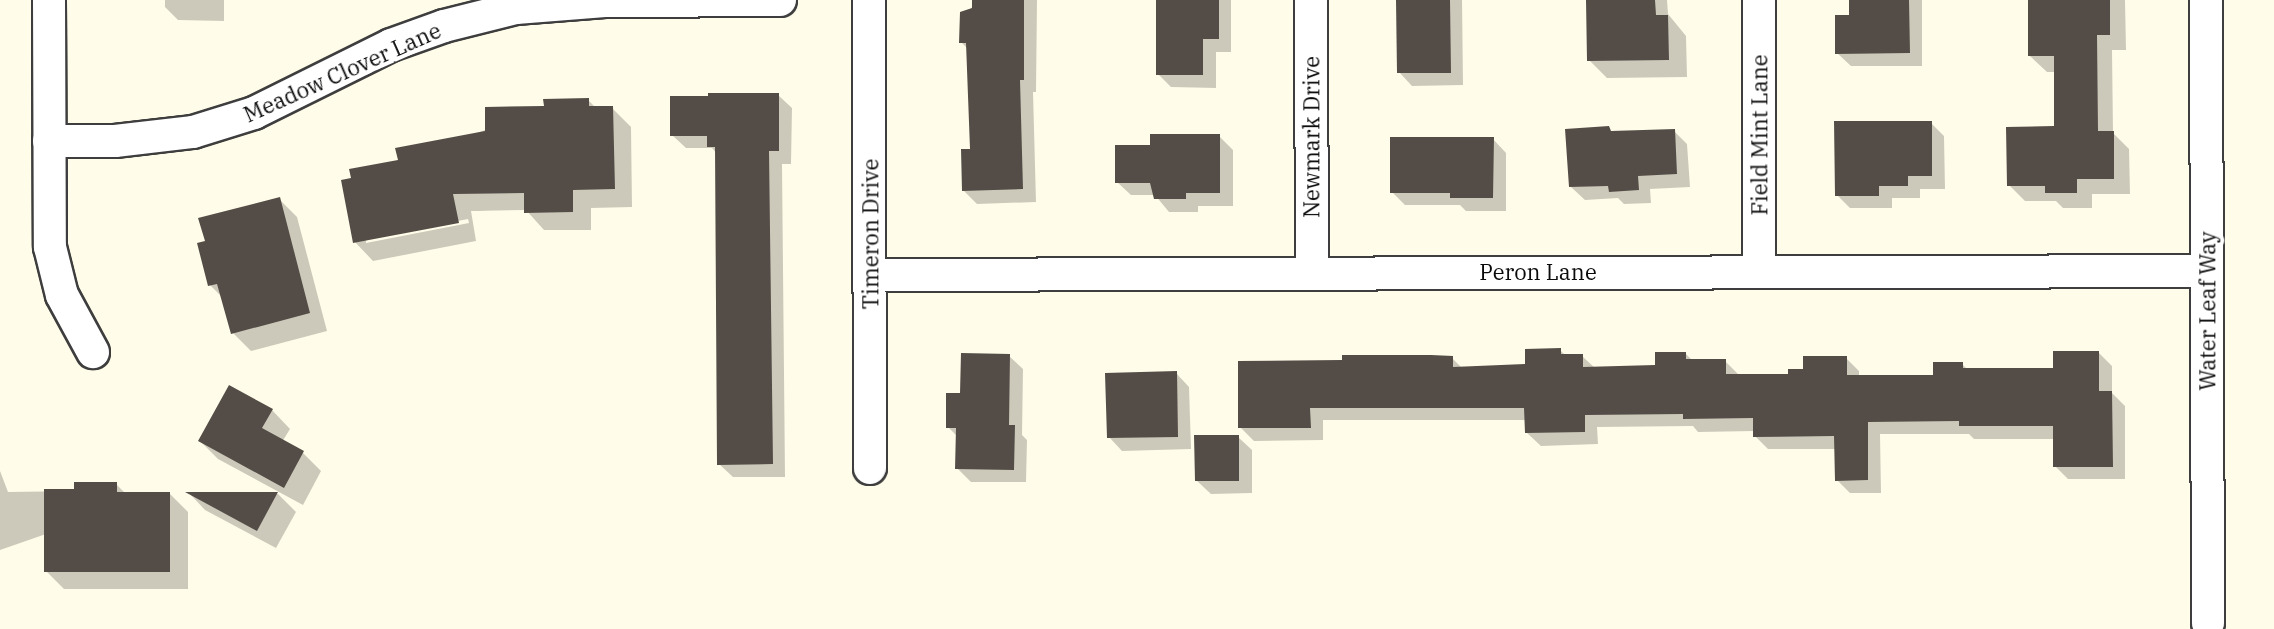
<!DOCTYPE html>
<style>
body{margin:0}
#map{position:relative;width:2274px;height:629px;overflow:hidden;background:#fffce9;font-family:"IBM Plex Serif",serif}
div>[style]{position:absolute}
[style*='--x']{left:calc(var(--x)*1px);top:calc(var(--y)*1px);width:calc(var(--w)*1px);rotate:calc(var(--a)*1deg)}
.shadow>*{inset:0;background:#0003}
.building>*{inset:0;background:#544d47}
.roads{filter:drop-shadow(2px 0 #3e3e3e) drop-shadow(-2px 0 #3e3e3e) drop-shadow(0 2px #3e3e3e) drop-shadow(0 -2px #3e3e3e)}
.minor>*{height:32px;margin:-16px;padding:0 16px;transform-origin:16px;border-radius:16px;background:#fff}
span{translate:-50% -50%;white-space:nowrap;text-align:center;line-height:1.15;-webkit-text-stroke:8px #fff;paint-order:stroke}
.street-label{font-size:22px;color:#0b0b0b}
</style>
<div id="map">
<div class="shadow">
<i style="clip-path:polygon(165px 0,224px 0,224px 21px,178px 20px,165px 7px)"></i>
<i style="clip-path:polygon(974px 0,1037px 0,1036px 92px,1033px 92px,1036px 202px,977px 204px,964px 191px,972px 151px,968px 49px,961px 42px)"></i>
<i style="clip-path:polygon(1158px 0,1231px 0,1231px 52px,1216px 52px,1216px 88px,1171px 87px,1158px 74px)"></i>
<i style="clip-path:polygon(1398px 0,1462px 0,1463px 85px,1412px 86px,1399px 72px)"></i>
<i style="clip-path:polygon(1588px 0,1667px 0,1668px 14px,1686px 36px,1687px 77px,1607px 78px,1589px 60px)"></i>
<i style="clip-path:polygon(1851px 0,1922px 0,1922px 66px,1851px 66px,1837px 53px,1851px 17px)"></i>
<i style="clip-path:polygon(2030px 0,2125px 0,2126px 50px,2112px 50px,2113px 133px,2129px 149px,2130px 194px,2092px 194px,2092px 208px,2063px 208px,2056px 201px,2025px 201px,2009px 185px,2056px 128px,2056px 72px,2047px 72px,2030px 56px)"></i>
<i style="clip-path:polygon(778px 95px,792px 108px,791px 164px,782px 164px,785px 477px,733px 477px,719px 464px,717px 154px,712px 148px,686px 148px,672px 135px)"></i>
<i style="clip-path:polygon(evenodd,588px 100px,596px 108px,612px 108px,631px 127px,632px 207px,591px 208px,591px 230px,544px 230px,526px 210px,471px 211px,476px 241px,373px 261px,355px 242px,400px 161px,546px 108px,588px 100px,468px 219px,469px 223px,366px 243px,366px 239px,468px 219px)"></i>
<i style="clip-path:polygon(1931px 123px,1944px 136px,1945px 189px,1920px 189px,1920px 198px,1892px 198px,1892px 208px,1850px 208px,1837px 195px)"></i>
<i style="clip-path:polygon(1674px 131px,1687px 144px,1690px 187px,1650px 189px,1651px 203px,1624px 204px,1618px 198px,1585px 200px,1571px 187px)"></i>
<i style="clip-path:polygon(1219px 136px,1233px 150px,1233px 206px,1198px 206px,1198px 212px,1169px 212px,1155px 195px,1131px 195px,1117px 182px,1152px 147px)"></i>
<i style="clip-path:polygon(1493px 139px,1506px 153px,1506px 211px,1466px 211px,1460px 205px,1405px 205px,1392px 192px)"></i>
<i style="clip-path:polygon(279px 199px,297px 217px,327px 331px,251px 351px,233px 333px,223px 298px,210px 285px)"></i>
<i style="clip-path:polygon(1560px 350px,1566px 356px,1582px 356px,1595px 368px,1657px 367px,1686px 354px,1693px 361px,1725px 361px,1738px 374px,1790px 376px,1846px 358px,1859px 371px,1859px 377px,1935px 377px,1962px 364px,1968px 370px,2055px 370px,2099px 353px,2112px 366px,2112px 393px,2125px 406px,2125px 479px,2068px 479px,2055px 466px,2055px 439px,1974px 439px,1969px 434px,1880px 434px,1881px 493px,1850px 493px,1837px 480px,1836px 449px,1768px 449px,1755px 436px,1755px 431px,1698px 432px,1693px 426px,1597px 427px,1598px 444px,1541px 446px,1527px 433px,1527px 420px,1323px 420px,1323px 440px,1254px 441px,1240px 427px,1452px 358px,1462px 368px,1528px 366px)"></i>
<i style="clip-path:polygon(1009px 356px,1023px 369px,1022px 435px,1027px 440px,1026px 482px,971px 482px,957px 468px,958px 437px,948px 427px,962px 395px)"></i>
<i style="clip-path:polygon(1176px 373px,1189px 387px,1191px 449px,1122px 451px,1109px 437px)"></i>
<i style="clip-path:polygon(272px 410px,290px 429px,282px 442px,303px 453px,321px 471px,303px 505px,218px 459px,200px 441px)"></i>
<i style="clip-path:polygon(1238px 437px,1252px 450px,1252px 493px,1211px 494px,1197px 481px)"></i>
<i style="clip-path:polygon(0 471px,8px 492px,76px 491px,116px 484px,126px 494px,170px 494px,188px 512px,188px 589px,64px 589px,46px 571px,46px 534px,0 550px)"></i>
<i style="clip-path:polygon(190px 494px,278px 494px,296px 512px,276px 548px,205px 510px)"></i>
</div>
<div class="building">
<i style="clip-path:polygon(972px 0,1024px 0,1024px 80px,1020px 80px,1023px 189px,962px 191px,961px 149px,970px 149px,966px 43px,959px 43px,960px 12px,972px 8px)"></i>
<i style="clip-path:polygon(1156px 0,1219px 0,1219px 39px,1203px 39px,1203px 75px,1156px 75px)"></i>
<i style="clip-path:polygon(1396px 0,1450px 0,1451px 73px,1397px 73px)"></i>
<i style="clip-path:polygon(1586px 0,1655px 0,1656px 15px,1668px 15px,1669px 60px,1587px 61px)"></i>
<i style="clip-path:polygon(1849px 0,1909px 0,1910px 53px,1835px 54px,1835px 15px,1849px 15px)"></i>
<i style="clip-path:polygon(2028px 0,2110px 0,2110px 35px,2097px 35px,2098px 131px,2114px 131px,2114px 179px,2077px 179px,2077px 193px,2045px 193px,2045px 186px,2007px 186px,2006px 127px,2054px 126px,2054px 56px,2028px 56px)"></i>
<i style="clip-path:polygon(708px 93px,779px 93px,779px 151px,769px 151px,773px 464px,717px 465px,715px 147px,707px 147px,707px 136px,670px 136px,670px 96px,708px 96px)"></i>
<i style="clip-path:polygon(589px 98px,589px 106px,613px 106px,615px 189px,573px 190px,573px 212px,524px 213px,524px 193px,453px 194px,459px 223px,353px 243px,341px 180px,351px 178px,349px 169px,398px 160px,395px 148px,485px 131px,485px 107px,544px 106px,543px 99px)"></i>
<i style="clip-path:polygon(1834px 121px,1932px 121px,1932px 176px,1908px 176px,1908px 186px,1879px 186px,1879px 196px,1835px 196px)"></i>
<i style="clip-path:polygon(1609px 126px,1611px 131px,1675px 129px,1677px 174px,1638px 176px,1639px 190px,1609px 192px,1608px 186px,1569px 187px,1565px 129px)"></i>
<i style="clip-path:polygon(1150px 134px,1220px 134px,1220px 193px,1186px 193px,1186px 199px,1154px 199px,1150px 183px,1115px 183px,1115px 145px,1150px 145px)"></i>
<i style="clip-path:polygon(1390px 137px,1494px 137px,1493px 198px,1450px 198px,1450px 193px,1390px 193px)"></i>
<i style="clip-path:polygon(280px 197px,310px 313px,231px 334px,217px 284px,208px 286px,197px 243px,205px 241px,198px 218px)"></i>
<i style="clip-path:polygon(1561px 348px,1561px 354px,1583px 354px,1583px 367px,1655px 365px,1655px 352px,1686px 352px,1686px 359px,1726px 359px,1726px 374px,1788px 374px,1788px 369px,1803px 369px,1803px 356px,1847px 356px,1847px 375px,1933px 375px,1933px 362px,1963px 362px,1963px 368px,2053px 368px,2053px 351px,2099px 351px,2099px 391px,2112px 391px,2113px 467px,2053px 467px,2053px 426px,1959px 426px,1959px 421px,1868px 422px,1868px 480px,1835px 481px,1834px 436px,1753px 437px,1753px 418px,1683px 419px,1683px 414px,1585px 415px,1585px 432px,1525px 433px,1524px 408px,1310px 408px,1311px 428px,1238px 428px,1238px 361px,1342px 360px,1342px 355px,1431px 355px,1453px 356px,1453px 367px,1525px 364px,1525px 349px)"></i>
<i style="clip-path:polygon(961px 353px,1010px 354px,1009px 425px,1015px 425px,1014px 470px,955px 469px,956px 428px,946px 428px,946px 393px,960px 393px)"></i>
<i style="clip-path:polygon(1177px 371px,1178px 437px,1107px 438px,1105px 373px)"></i>
<i style="clip-path:polygon(229px 385px,273px 409px,262px 428px,304px 451px,284px 488px,198px 441px)"></i>
<i style="clip-path:polygon(1194px 435px,1239px 435px,1239px 481px,1195px 481px)"></i>
<i style="clip-path:polygon(74px 482px,117px 482px,117px 492px,170px 492px,170px 572px,44px 572px,44px 489px,74px 489px)"></i>
<i style="clip-path:polygon(185px 492px,278px 492px,257px 531px)"></i>
</div>
<div class="roads">
<div class="minor">
<i style="--x:49;--y:0;--w:247;--a:89.8"></i>
<i style="--x:50;--y:247;--w:49;--a:76"></i>
<i style="--x:62;--y:295;--w:65;--a:61.5"></i>
<i style="--x:869;--y:0;--w:468;--a:89.9"></i>
<i style="--x:1311;--y:0;--w:274;--a:89.8"></i>
<i style="--x:1759;--y:0;--w:270;--a:90"></i>
<i style="--x:2206;--y:0;--w:623;--a:89.82"></i>
<i style="--x:49;--y:141;--w:66;--a:0"></i>
<i style="--x:115;--y:141;--w:79;--a:-6.6"></i>
<i style="--x:193;--y:132;--w:64;--a:-17.3"></i>
<i style="--x:254;--y:113;--w:153;--a:-26.4"></i>
<i style="--x:391;--y:45;--w:56;--a:-19.7"></i>
<i style="--x:444;--y:26;--w:74;--a:-14"></i>
<i style="--x:516;--y:8;--w:89;--a:-4.5"></i>
<i style="--x:605;--y:1;--w:175;--a:-0.3"></i>
<i style="--x:870;--y:275;--w:1337;--a:-0.17"></i>
</div>
</div>
<div class="street-label">
<span style="left:342px;top:72px;rotate:-24deg">Meadow Clover Lane</span>
<span style="left:1759px;top:135px;rotate:-90deg">Field Mint Lane</span>
<span style="left:1311px;top:137px;rotate:-90deg">Newmark Drive</span>
<span style="left:870px;top:234px;rotate:-90deg">Timeron Drive</span>
<span style="left:1538px;top:272px">Peron Lane</span>
<span style="left:2207px;top:311px;rotate:-90deg">Water Leaf Way</span>
</div>
</div>
